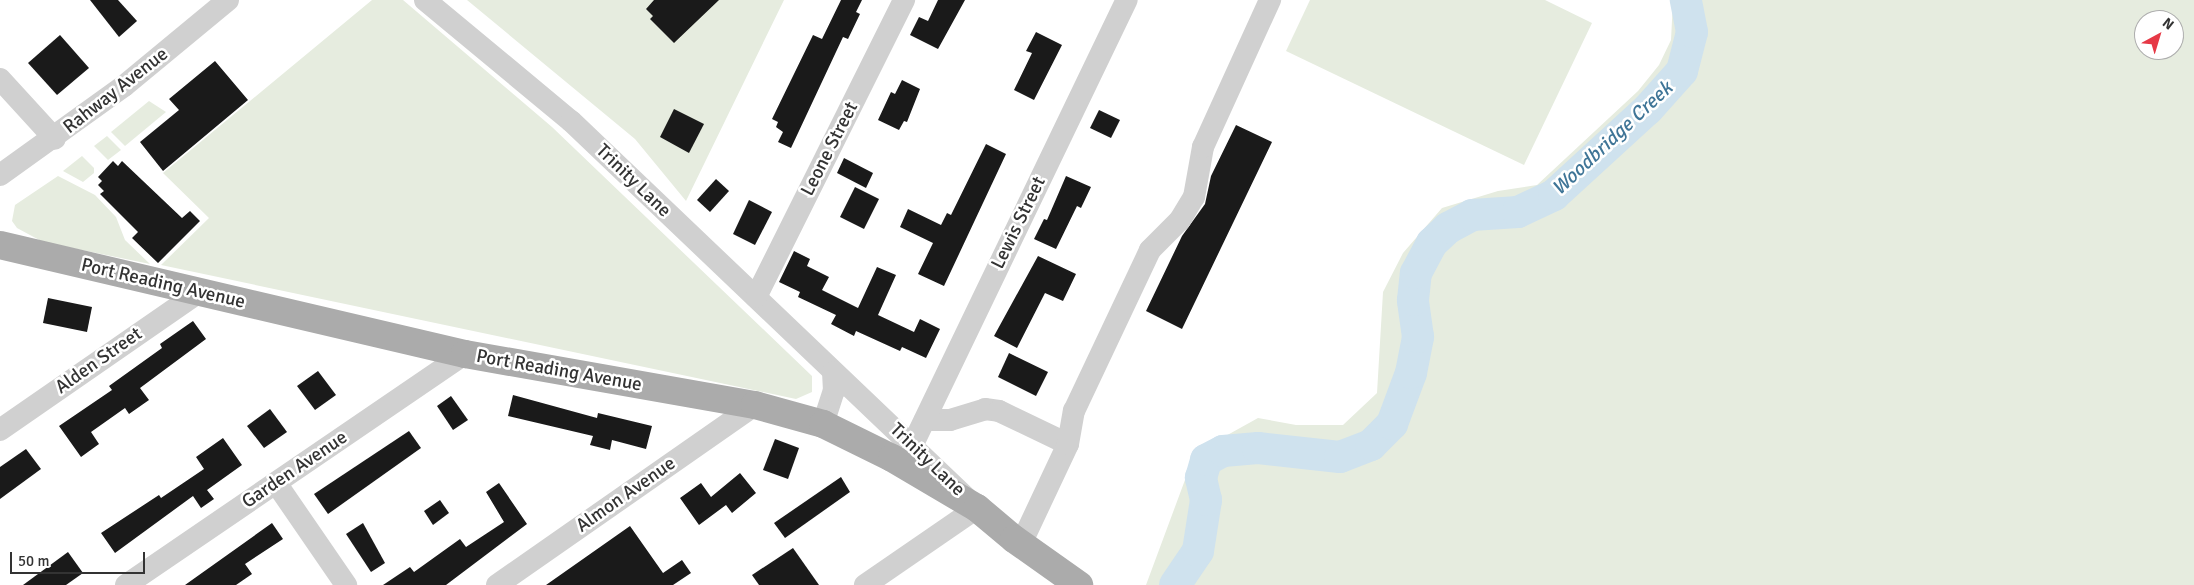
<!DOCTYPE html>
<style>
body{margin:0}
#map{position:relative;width:2194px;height:585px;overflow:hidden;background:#fff;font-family:Signika,sans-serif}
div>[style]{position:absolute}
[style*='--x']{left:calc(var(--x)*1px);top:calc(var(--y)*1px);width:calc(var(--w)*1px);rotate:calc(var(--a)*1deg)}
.green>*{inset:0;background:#e6ecdf}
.river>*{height:32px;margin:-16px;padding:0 16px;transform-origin:16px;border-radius:16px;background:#cfe2ee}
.building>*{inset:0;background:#1a1a1a}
.minor>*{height:22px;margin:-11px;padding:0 11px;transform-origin:11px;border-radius:11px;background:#d0d0d0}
.major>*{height:28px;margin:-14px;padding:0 14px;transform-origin:14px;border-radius:14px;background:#ababab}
span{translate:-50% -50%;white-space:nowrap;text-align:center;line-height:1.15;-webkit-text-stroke:5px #fff;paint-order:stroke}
.street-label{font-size:19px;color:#333}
.water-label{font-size:20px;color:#3f7597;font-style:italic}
.north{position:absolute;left:2134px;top:10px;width:50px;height:50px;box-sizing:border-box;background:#fff;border:1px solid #adadad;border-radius:50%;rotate:39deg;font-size:14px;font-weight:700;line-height:20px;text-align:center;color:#333}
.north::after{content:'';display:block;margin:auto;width:18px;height:22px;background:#e63946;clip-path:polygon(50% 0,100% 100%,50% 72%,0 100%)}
.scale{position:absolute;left:10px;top:552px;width:135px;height:22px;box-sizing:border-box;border:2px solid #333;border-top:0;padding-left:6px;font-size:15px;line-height:18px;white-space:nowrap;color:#333;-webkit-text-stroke:4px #fff;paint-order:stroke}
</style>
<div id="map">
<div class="green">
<i style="clip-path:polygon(372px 0,403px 0,552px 127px,812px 376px,812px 392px,796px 399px,161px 265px,209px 218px,163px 173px)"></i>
<i style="clip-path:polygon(467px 0,784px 0,686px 201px,635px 139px)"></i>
<i style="clip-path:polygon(1310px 0,1545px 0,1592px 23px,1524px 165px,1286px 51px)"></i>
<i style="clip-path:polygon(evenodd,1673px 0,2194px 0,2194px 585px,1146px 585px,1195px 453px,1258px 418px,1296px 425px,1343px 425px,1377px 393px,1383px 292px,1403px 253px,1442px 208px,1498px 191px,1537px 185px,1638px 91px,1659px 65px,1671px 40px,1673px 0,2144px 20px,2174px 20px,2174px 50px,2144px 50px,2144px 20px)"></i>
<i style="clip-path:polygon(149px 101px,166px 112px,125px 146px,111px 132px)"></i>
<i style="clip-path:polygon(107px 136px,121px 150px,108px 160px,94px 146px)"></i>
<i style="clip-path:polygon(82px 156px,94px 168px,94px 173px,83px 182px,63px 171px)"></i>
<i style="clip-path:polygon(58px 176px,95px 195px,116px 217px,125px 240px,150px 264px,43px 242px,17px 228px,12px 221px,15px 205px)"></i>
</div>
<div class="river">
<i style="--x:1175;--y:585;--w:41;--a:-55.9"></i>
<i style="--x:1198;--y:551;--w:52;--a:-81.1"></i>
<i style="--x:1206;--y:500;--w:23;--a:-103"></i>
<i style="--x:1201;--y:478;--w:19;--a:-74"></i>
<i style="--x:1206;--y:460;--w:19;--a:-28"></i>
<i style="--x:1223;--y:451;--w:35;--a:-5"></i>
<i style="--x:1258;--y:448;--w:82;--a:6.3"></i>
<i style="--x:1340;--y:457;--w:33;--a:-21"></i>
<i style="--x:1371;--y:445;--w:30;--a:-45"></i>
<i style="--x:1392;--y:424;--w:54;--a:-69.6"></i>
<i style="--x:1411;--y:373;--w:37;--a:-79"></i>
<i style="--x:1418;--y:337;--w:37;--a:-98"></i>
<i style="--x:1413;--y:300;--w:27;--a:-84"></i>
<i style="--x:1416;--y:273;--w:34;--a:-62"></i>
<i style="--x:1432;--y:243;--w:22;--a:-43"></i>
<i style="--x:1448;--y:228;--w:27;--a:-28"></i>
<i style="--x:1472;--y:215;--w:46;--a:-3.7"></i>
<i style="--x:1518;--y:212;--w:40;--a:-25"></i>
<i style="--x:1554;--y:195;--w:127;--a:-42.5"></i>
<i style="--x:1648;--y:109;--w:51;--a:-48.2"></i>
<i style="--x:1682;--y:71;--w:40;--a:-75.6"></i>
<i style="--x:1692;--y:32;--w:33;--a:-101"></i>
</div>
<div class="building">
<i style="clip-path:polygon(90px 0,118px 0,137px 21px,119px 37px)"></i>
<i style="clip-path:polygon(654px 0,719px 0,674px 43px,650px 19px,653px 16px,646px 9px)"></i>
<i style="clip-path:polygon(841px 0,862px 0,856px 12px,860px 14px,848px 39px,843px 37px,791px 148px,778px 142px,783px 132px,776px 127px,778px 122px,772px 119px,813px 35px,822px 39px)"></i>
<i style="clip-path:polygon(938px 0,965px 0,938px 49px,910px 35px,919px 17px,928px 21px)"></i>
<i style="clip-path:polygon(1036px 32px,1062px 45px,1034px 100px,1014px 90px,1032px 53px,1026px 51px)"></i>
<i style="clip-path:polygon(60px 35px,89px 68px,57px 95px,28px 63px)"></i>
<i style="clip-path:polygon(215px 61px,248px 100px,163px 171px,140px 142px,179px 110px,169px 99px)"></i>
<i style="clip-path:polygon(902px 80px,920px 89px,907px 122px,904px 121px,899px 130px,878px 120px,891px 92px,895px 94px)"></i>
<i style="clip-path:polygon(674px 109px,704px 124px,689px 153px,660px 137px)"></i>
<i style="clip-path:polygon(1099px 110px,1120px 120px,1111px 138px,1090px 128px)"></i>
<i style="clip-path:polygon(1236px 125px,1272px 142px,1182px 329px,1146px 311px,1182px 236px,1205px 204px,1211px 176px)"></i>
<i style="clip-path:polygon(986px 144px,1006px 154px,944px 286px,918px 274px,933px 243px,900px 227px,908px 209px,941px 225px,947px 213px,951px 215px)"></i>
<i style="clip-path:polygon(844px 158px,873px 173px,866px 188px,837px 173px)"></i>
<i style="clip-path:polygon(113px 161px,118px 166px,122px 161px,182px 218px,190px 211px,200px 221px,158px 263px,132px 238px,138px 232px,100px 194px,104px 191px,98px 185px,102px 181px,98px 177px)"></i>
<i style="clip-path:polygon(1066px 176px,1091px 187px,1081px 208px,1077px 206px,1056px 249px,1034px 239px,1044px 219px,1047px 220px)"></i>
<i style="clip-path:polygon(716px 179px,729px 191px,710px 212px,697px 200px)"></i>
<i style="clip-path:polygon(855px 187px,879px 199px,864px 229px,840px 217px)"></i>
<i style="clip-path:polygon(749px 200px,772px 212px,755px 245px,733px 234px)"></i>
<i style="clip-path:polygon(794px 251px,810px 259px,807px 266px,829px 277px,822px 290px,858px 308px,877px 267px,896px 275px,878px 315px,914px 332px,920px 319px,940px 329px,926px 358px,902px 347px,900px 351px,856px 331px,854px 336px,831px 324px,836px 315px,798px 297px,800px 292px,779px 282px)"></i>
<i style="clip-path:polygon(1038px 256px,1076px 274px,1063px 301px,1045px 293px,1017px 348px,994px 336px)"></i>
<i style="clip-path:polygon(48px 298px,92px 307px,87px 332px,43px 323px)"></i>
<i style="clip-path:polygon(193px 321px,206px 339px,140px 388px,149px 400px,129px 414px,125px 408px,91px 432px,99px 444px,81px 457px,59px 426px,112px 390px,109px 386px,162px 348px,160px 344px)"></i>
<i style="clip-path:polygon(1009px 353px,1048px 372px,1036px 396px,998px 377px)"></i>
<i style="clip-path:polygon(318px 371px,336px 395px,315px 410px,297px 386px)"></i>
<i style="clip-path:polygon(513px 395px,597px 418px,598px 413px,652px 426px,646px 449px,612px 440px,610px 450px,590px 445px,593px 436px,508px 416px)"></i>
<i style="clip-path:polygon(451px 396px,468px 420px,453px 430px,437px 406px)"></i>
<i style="clip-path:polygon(270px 409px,287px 432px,264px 448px,247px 426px)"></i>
<i style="clip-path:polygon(409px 431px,421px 448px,328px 514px,314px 494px)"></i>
<i style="clip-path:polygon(223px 438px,242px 465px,207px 490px,214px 499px,201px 508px,193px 496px,115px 553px,101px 533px,159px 495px,161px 498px,204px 469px,196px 457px)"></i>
<i style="clip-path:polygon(775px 439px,799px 448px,788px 479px,763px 470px)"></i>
<i style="clip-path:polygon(26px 449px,41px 469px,0 499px,0 467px)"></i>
<i style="clip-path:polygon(740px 473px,756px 493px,732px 513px,726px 505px,699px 525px,680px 498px,701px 483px,711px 497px)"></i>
<i style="clip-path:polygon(841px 477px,850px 492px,785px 538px,774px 523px)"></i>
<i style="clip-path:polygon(499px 483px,527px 524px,446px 585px,383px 585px,410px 567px,414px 572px,460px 539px,466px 547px,504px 522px,486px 492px)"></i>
<i style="clip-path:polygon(440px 500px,449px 513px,433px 525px,424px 511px)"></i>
<i style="clip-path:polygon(272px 523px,283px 539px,245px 564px,252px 574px,236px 585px,185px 585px)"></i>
<i style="clip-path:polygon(363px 523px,385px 563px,371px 572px,346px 534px)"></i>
<i style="clip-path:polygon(630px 526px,663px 573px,682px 560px,691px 573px,673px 585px,546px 585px)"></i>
<i style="clip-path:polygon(793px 548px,819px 585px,759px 585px,752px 575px)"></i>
<i style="clip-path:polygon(68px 552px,83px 573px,66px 585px,23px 585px)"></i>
</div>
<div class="minor">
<i style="--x:425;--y:0;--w:190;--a:39.7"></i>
<i style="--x:571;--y:121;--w:561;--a:43.63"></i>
<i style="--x:977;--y:508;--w:136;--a:145.5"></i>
<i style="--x:0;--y:79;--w:81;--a:47.5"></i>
<i style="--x:0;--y:175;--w:153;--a:-35.7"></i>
<i style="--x:124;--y:86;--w:135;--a:-39.6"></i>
<i style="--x:756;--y:297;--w:332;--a:-63.5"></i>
<i style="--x:925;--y:420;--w:25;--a:0"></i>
<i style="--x:950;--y:420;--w:37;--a:-17"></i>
<i style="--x:985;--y:409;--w:14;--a:8"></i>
<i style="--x:999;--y:411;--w:76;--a:25.6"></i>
<i style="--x:1068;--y:444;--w:110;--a:115.2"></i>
<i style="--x:823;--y:424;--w:35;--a:-72"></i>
<i style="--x:834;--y:391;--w:19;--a:-93"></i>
<i style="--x:0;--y:430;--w:241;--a:-34.7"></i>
<i style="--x:1068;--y:444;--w:34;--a:-80"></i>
<i style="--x:1074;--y:411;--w:178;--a:-64.7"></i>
<i style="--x:1150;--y:250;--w:42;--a:-45"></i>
<i style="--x:1180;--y:220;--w:27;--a:-59"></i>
<i style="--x:1194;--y:197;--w:51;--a:-79.8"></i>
<i style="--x:1203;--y:147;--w:162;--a:-65.5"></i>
<i style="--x:912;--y:446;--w:495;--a:-64.3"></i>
<i style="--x:276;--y:483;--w:124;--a:55.5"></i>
<i style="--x:126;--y:585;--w:410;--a:-34.3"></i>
<i style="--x:497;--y:585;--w:315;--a:-34.9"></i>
</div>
<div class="major">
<i style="--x:0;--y:245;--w:478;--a:13.2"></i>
<i style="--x:465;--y:354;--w:294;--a:10"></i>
<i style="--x:755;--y:405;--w:71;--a:15.6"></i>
<i style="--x:823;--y:424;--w:77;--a:26.2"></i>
<i style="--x:892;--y:458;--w:99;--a:30.5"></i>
<i style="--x:977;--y:508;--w:48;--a:40"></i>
<i style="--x:1014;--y:539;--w:80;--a:35.3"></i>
</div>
<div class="street-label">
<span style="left:116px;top:91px;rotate:-38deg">Rahway Avenue</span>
<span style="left:830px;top:149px;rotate:-63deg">Leone Street</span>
<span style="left:633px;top:181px;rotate:44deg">Trinity Lane</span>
<span style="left:1019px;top:223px;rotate:-64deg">Lewis Street</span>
<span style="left:163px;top:284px;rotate:13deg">Port Reading Avenue</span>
<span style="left:99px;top:361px;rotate:-35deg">Alden Street</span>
<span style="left:559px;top:371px;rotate:10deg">Port Reading Avenue</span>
<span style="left:927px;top:460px;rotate:44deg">Trinity Lane</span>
<span style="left:295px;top:470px;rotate:-34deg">Garden Avenue</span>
<span style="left:626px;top:495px;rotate:-35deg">Almon Avenue</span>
</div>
<div class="water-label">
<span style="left:1612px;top:138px;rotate:-43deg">Woodbridge Creek</span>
</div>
<div class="north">N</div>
<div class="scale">50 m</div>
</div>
